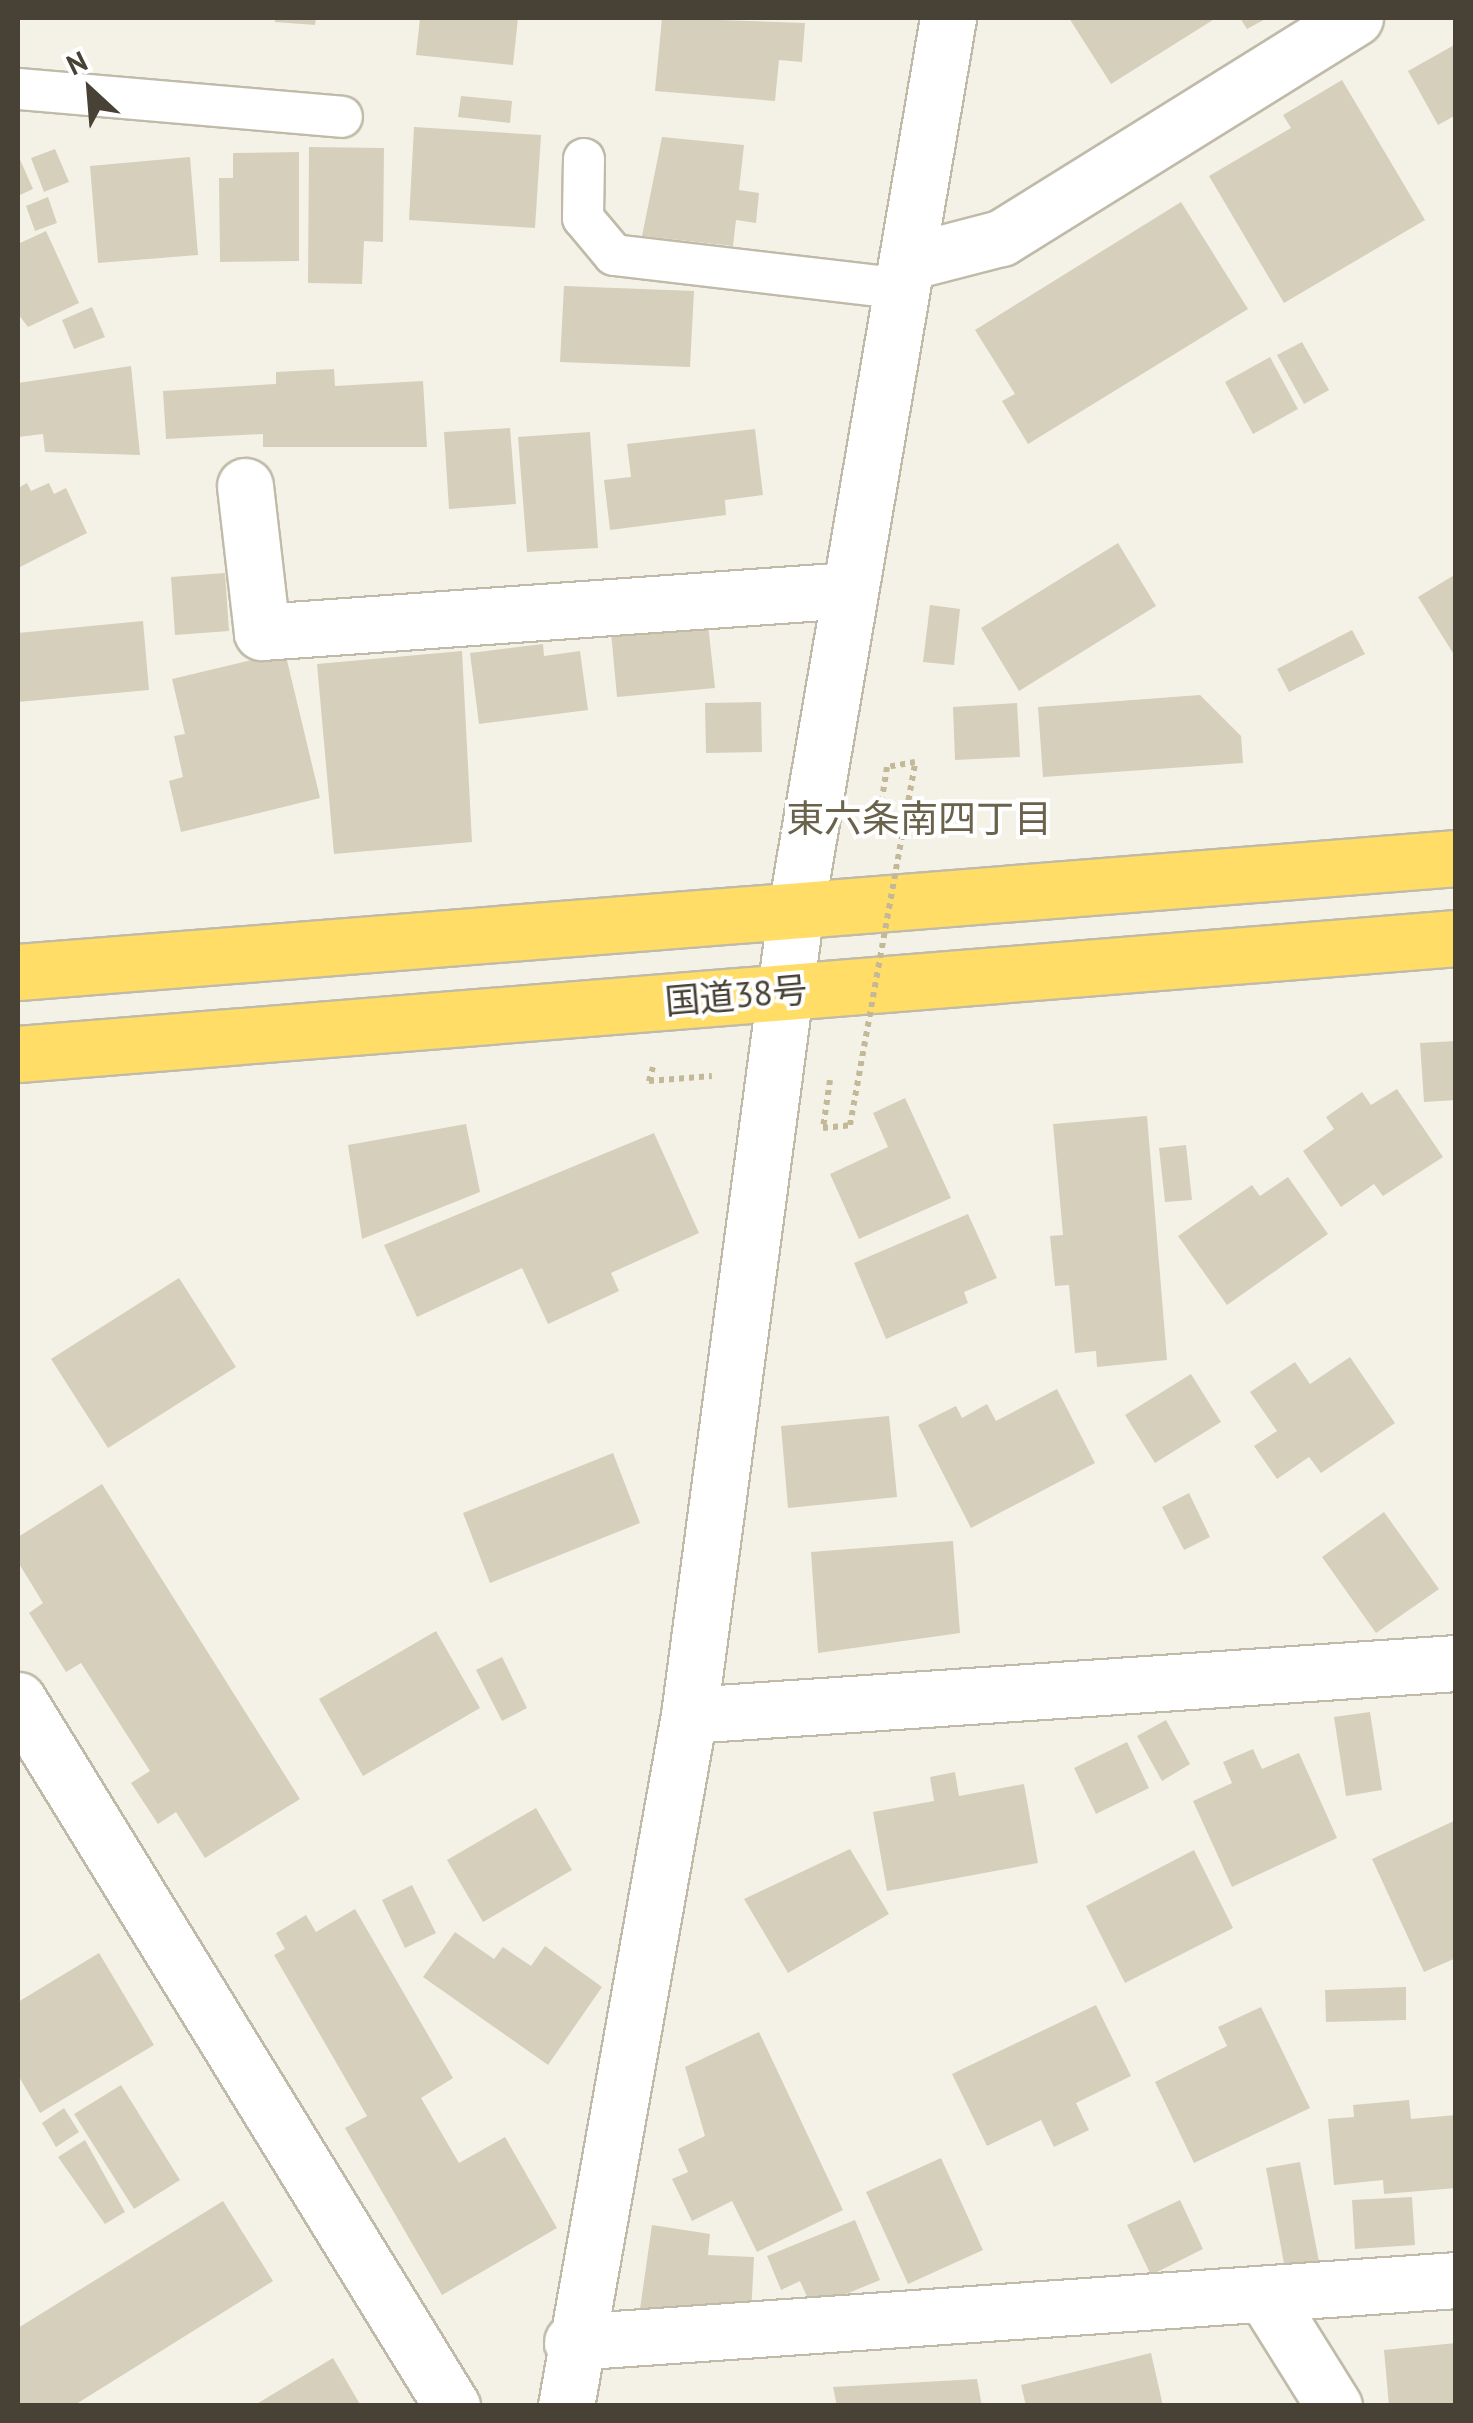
<!DOCTYPE html>
<meta charset="utf-8">
<style>
body{margin:0}
#map{position:relative;width:1473px;height:2423px;overflow:hidden;background:#f4f2e7;font-family:"PT Sans","Noto Sans JP",sans-serif}
div>[style]{position:absolute}
[style*='--x']{left:calc(var(--x)*1px);top:calc(var(--y)*1px);width:calc(var(--w)*1px);rotate:calc(var(--a)*1deg)}
.building>*{inset:0;background:#d6cfbb}
.path>*{height:6px;margin-top:-3px;transform-origin:0;background:repeating-linear-gradient(90deg,#c3b999 0 5px,transparent 0 10px)}
.roads{filter:drop-shadow(2px 0 #c0bba9) drop-shadow(-2px 0 #c0bba9) drop-shadow(0 2px #c0bba9) drop-shadow(0 -2px #c0bba9)}
.lane>*{height:40px;margin:-20px;padding:0 20px;transform-origin:20px;border-radius:20px;background:#fff}
.street>*{height:55px;margin:-27.5px;padding:0 27.5px;transform-origin:27.5px;border-radius:27.5px;background:#fff}
.highway>*{height:55px;margin:-27.5px;padding:0 27.5px;transform-origin:27.5px;border-radius:27.5px;background:#ffdd67}
.path-bridge>*{height:6px;margin-top:-3px;transform-origin:0;background:repeating-linear-gradient(90deg,#c3b999 0 5px,transparent 0 10px)}
span{translate:-50% -50%;white-space:nowrap;text-align:center;line-height:1.15;-webkit-text-stroke:8px #fff;paint-order:stroke}
.street-label{font-size:35px;color:#474235}
.neighbourhood-label{font-size:38px;color:#6b624c}
.frame{position:absolute;inset:0;border:20px solid #474235;pointer-events:none}
.north{position:absolute;left:40px;top:40px;width:100px;height:100px;-webkit-text-stroke:8px #fff;paint-order:stroke;rotate:334deg;font-size:28px;font-weight:700;line-height:40px;text-align:center;color:#474235}
.north::after{content:'';display:block;margin:auto;width:35px;height:45px;background:#474235;clip-path:polygon(50% 0,100% 100%,50% 72%,0 100%)}
</style>
<div id="map">
<div class="building">
<i style="clip-path:polygon(275px 18px,316px 18px,315px 25px,275px 22px)"></i>
<i style="clip-path:polygon(420px 18px,518px 18px,513px 65px,416px 55px)"></i>
<i style="clip-path:polygon(662px 18px,805px 23px,802px 62px,779px 60px,775px 101px,655px 91px)"></i>
<i style="clip-path:polygon(1069px 18px,1216px 18px,1111px 84px)"></i>
<i style="clip-path:polygon(1240px 18px,1267px 18px,1247px 29px)"></i>
<i style="clip-path:polygon(1456px 44px,1456px 115px,1438px 125px,1408px 71px)"></i>
<i style="clip-path:polygon(1342px 80px,1425px 220px,1284px 303px,1209px 176px,1291px 128px,1283px 115px)"></i>
<i style="clip-path:polygon(461px 96px,512px 101px,510px 123px,458px 117px)"></i>
<i style="clip-path:polygon(414px 127px,541px 135px,535px 228px,409px 220px)"></i>
<i style="clip-path:polygon(662px 137px,744px 145px,739px 190px,759px 193px,756px 223px,736px 220px,733px 246px,642px 236px)"></i>
<i style="clip-path:polygon(309px 147px,384px 148px,383px 242px,364px 241px,362px 284px,308px 283px)"></i>
<i style="clip-path:polygon(55px 149px,69px 182px,44px 192px,31px 158px)"></i>
<i style="clip-path:polygon(299px 152px,299px 261px,220px 262px,219px 178px,233px 178px,233px 153px)"></i>
<i style="clip-path:polygon(18px 155px,33px 189px,18px 196px)"></i>
<i style="clip-path:polygon(190px 157px,198px 255px,98px 263px,90px 166px)"></i>
<i style="clip-path:polygon(48px 197px,57px 223px,35px 231px,26px 206px)"></i>
<i style="clip-path:polygon(1181px 202px,1248px 309px,1028px 444px,1002px 401px,1015px 394px,975px 330px)"></i>
<i style="clip-path:polygon(46px 231px,79px 303px,28px 327px,18px 314px,18px 244px)"></i>
<i style="clip-path:polygon(564px 286px,694px 291px,690px 367px,560px 362px)"></i>
<i style="clip-path:polygon(92px 307px,105px 337px,74px 349px,62px 320px)"></i>
<i style="clip-path:polygon(1302px 342px,1329px 390px,1304px 404px,1277px 355px)"></i>
<i style="clip-path:polygon(1270px 357px,1298px 409px,1253px 434px,1225px 382px)"></i>
<i style="clip-path:polygon(131px 366px,140px 455px,45px 452px,43px 434px,18px 437px,18px 383px)"></i>
<i style="clip-path:polygon(334px 369px,335px 386px,423px 381px,427px 447px,263px 447px,263px 434px,166px 439px,163px 391px,276px 384px,276px 372px)"></i>
<i style="clip-path:polygon(510px 428px,516px 504px,449px 509px,444px 432px)"></i>
<i style="clip-path:polygon(755px 429px,763px 495px,725px 500px,726px 515px,610px 530px,604px 480px,631px 477px,627px 444px)"></i>
<i style="clip-path:polygon(590px 432px,598px 548px,527px 552px,518px 437px)"></i>
<i style="clip-path:polygon(27px 483px,31px 491px,49px 483px,54px 494px,66px 488px,87px 533px,18px 568px,18px 488px)"></i>
<i style="clip-path:polygon(1118px 543px,1156px 606px,1019px 691px,981px 628px)"></i>
<i style="clip-path:polygon(225px 573px,229px 631px,175px 635px,171px 577px)"></i>
<i style="clip-path:polygon(1456px 574px,1456px 658px,1418px 597px)"></i>
<i style="clip-path:polygon(930px 605px,960px 609px,954px 665px,923px 662px)"></i>
<i style="clip-path:polygon(143px 621px,149px 690px,18px 702px,18px 633px)"></i>
<i style="clip-path:polygon(708px 624px,715px 688px,617px 697px,611px 632px)"></i>
<i style="clip-path:polygon(1352px 630px,1365px 654px,1289px 692px,1277px 669px)"></i>
<i style="clip-path:polygon(543px 644px,544px 656px,580px 651px,588px 710px,479px 724px,470px 653px)"></i>
<i style="clip-path:polygon(462px 651px,472px 842px,334px 854px,317px 664px)"></i>
<i style="clip-path:polygon(285px 652px,320px 798px,181px 832px,169px 781px,183px 777px,174px 736px,185px 734px,172px 679px)"></i>
<i style="clip-path:polygon(1200px 695px,1241px 736px,1243px 763px,1043px 777px,1038px 707px)"></i>
<i style="clip-path:polygon(761px 702px,762px 752px,706px 753px,705px 703px)"></i>
<i style="clip-path:polygon(1017px 703px,1020px 757px,955px 760px,953px 707px)"></i>
<i style="clip-path:polygon(1456px 1041px,1456px 1100px,1424px 1102px,1420px 1043px)"></i>
<i style="clip-path:polygon(1397px 1089px,1443px 1157px,1383px 1196px,1374px 1184px,1341px 1207px,1303px 1151px,1334px 1129px,1326px 1117px,1362px 1092px,1371px 1105px)"></i>
<i style="clip-path:polygon(905px 1098px,951px 1198px,859px 1239px,830px 1174px,888px 1147px,873px 1113px)"></i>
<i style="clip-path:polygon(1147px 1116px,1167px 1360px,1097px 1367px,1096px 1351px,1075px 1353px,1069px 1285px,1055px 1286px,1050px 1236px,1063px 1235px,1053px 1124px)"></i>
<i style="clip-path:polygon(466px 1124px,480px 1192px,362px 1239px,348px 1145px)"></i>
<i style="clip-path:polygon(654px 1133px,699px 1233px,611px 1273px,619px 1291px,548px 1324px,522px 1268px,417px 1317px,384px 1245px)"></i>
<i style="clip-path:polygon(1186px 1145px,1192px 1200px,1165px 1202px,1159px 1148px)"></i>
<i style="clip-path:polygon(1288px 1177px,1328px 1234px,1227px 1305px,1178px 1236px,1252px 1185px,1260px 1196px)"></i>
<i style="clip-path:polygon(968px 1214px,997px 1278px,964px 1292px,968px 1303px,886px 1339px,854px 1263px)"></i>
<i style="clip-path:polygon(179px 1278px,236px 1367px,108px 1448px,51px 1359px)"></i>
<i style="clip-path:polygon(1350px 1357px,1395px 1423px,1321px 1473px,1309px 1457px,1277px 1479px,1254px 1446px,1277px 1431px,1250px 1392px,1295px 1362px,1310px 1384px)"></i>
<i style="clip-path:polygon(1191px 1374px,1221px 1422px,1155px 1463px,1125px 1415px)"></i>
<i style="clip-path:polygon(1057px 1389px,1095px 1463px,971px 1528px,918px 1425px,956px 1406px,962px 1418px,987px 1404px,996px 1421px)"></i>
<i style="clip-path:polygon(889px 1416px,897px 1497px,788px 1508px,781px 1426px)"></i>
<i style="clip-path:polygon(613px 1453px,640px 1523px,490px 1583px,463px 1513px)"></i>
<i style="clip-path:polygon(102px 1484px,300px 1799px,205px 1858px,176px 1812px,158px 1824px,131px 1783px,150px 1771px,81px 1663px,66px 1672px,29px 1613px,43px 1603px,18px 1562px,18px 1537px)"></i>
<i style="clip-path:polygon(1189px 1493px,1210px 1537px,1184px 1550px,1162px 1507px)"></i>
<i style="clip-path:polygon(1384px 1512px,1439px 1589px,1376px 1633px,1322px 1557px)"></i>
<i style="clip-path:polygon(953px 1541px,960px 1633px,818px 1653px,811px 1552px)"></i>
<i style="clip-path:polygon(436px 1631px,480px 1708px,363px 1776px,319px 1699px)"></i>
<i style="clip-path:polygon(502px 1657px,527px 1708px,502px 1721px,476px 1670px)"></i>
<i style="clip-path:polygon(1370px 1712px,1382px 1790px,1346px 1796px,1334px 1717px)"></i>
<i style="clip-path:polygon(1166px 1720px,1190px 1764px,1162px 1781px,1137px 1736px)"></i>
<i style="clip-path:polygon(1127px 1742px,1149px 1788px,1096px 1814px,1074px 1768px)"></i>
<i style="clip-path:polygon(1253px 1749px,1262px 1769px,1299px 1753px,1337px 1838px,1232px 1887px,1193px 1801px,1232px 1783px,1223px 1762px)"></i>
<i style="clip-path:polygon(955px 1772px,959px 1796px,1024px 1784px,1038px 1863px,887px 1891px,873px 1812px,934px 1801px,930px 1777px)"></i>
<i style="clip-path:polygon(536px 1808px,572px 1870px,483px 1922px,447px 1860px)"></i>
<i style="clip-path:polygon(1456px 1820px,1456px 1958px,1424px 1972px,1372px 1859px)"></i>
<i style="clip-path:polygon(850px 1849px,889px 1914px,788px 1973px,744px 1899px)"></i>
<i style="clip-path:polygon(1194px 1850px,1233px 1928px,1125px 1983px,1086px 1906px)"></i>
<i style="clip-path:polygon(412px 1885px,436px 1933px,405px 1948px,382px 1900px)"></i>
<i style="clip-path:polygon(355px 1909px,453px 2078px,421px 2098px,459px 2163px,505px 2137px,557px 2228px,442px 2295px,345px 2128px,367px 2116px,274px 1955px,285px 1949px,276px 1933px,306px 1915px,316px 1932px)"></i>
<i style="clip-path:polygon(455px 1932px,494px 1959px,503px 1947px,531px 1966px,545px 1946px,602px 1987px,548px 2065px,423px 1977px)"></i>
<i style="clip-path:polygon(99px 1953px,154px 2045px,40px 2113px,18px 2075px,18px 2002px)"></i>
<i style="clip-path:polygon(1406px 1987px,1406px 2020px,1326px 2022px,1325px 1990px)"></i>
<i style="clip-path:polygon(1096px 2005px,1131px 2076px,1076px 2103px,1089px 2130px,1054px 2147px,1041px 2120px,987px 2146px,952px 2074px)"></i>
<i style="clip-path:polygon(1261px 2007px,1310px 2108px,1194px 2163px,1155px 2082px,1227px 2046px,1218px 2027px)"></i>
<i style="clip-path:polygon(759px 2032px,843px 2210px,757px 2252px,732px 2201px,692px 2221px,672px 2179px,688px 2172px,678px 2149px,705px 2136px,685px 2067px)"></i>
<i style="clip-path:polygon(121px 2085px,180px 2180px,134px 2209px,74px 2114px)"></i>
<i style="clip-path:polygon(1409px 2100px,1411px 2119px,1456px 2115px,1456px 2188px,1384px 2194px,1383px 2180px,1334px 2185px,1328px 2119px,1354px 2117px,1353px 2105px)"></i>
<i style="clip-path:polygon(64px 2108px,79px 2132px,56px 2147px,42px 2123px)"></i>
<i style="clip-path:polygon(85px 2140px,125px 2212px,105px 2224px,58px 2157px)"></i>
<i style="clip-path:polygon(941px 2158px,983px 2250px,908px 2284px,866px 2192px)"></i>
<i style="clip-path:polygon(1300px 2162px,1321px 2272px,1287px 2279px,1266px 2168px)"></i>
<i style="clip-path:polygon(1412px 2197px,1415px 2245px,1355px 2249px,1352px 2200px)"></i>
<i style="clip-path:polygon(1180px 2200px,1203px 2249px,1151px 2275px,1127px 2225px)"></i>
<i style="clip-path:polygon(223px 2201px,273px 2281px,73px 2406px,18px 2406px,18px 2328px)"></i>
<i style="clip-path:polygon(855px 2220px,880px 2280px,812px 2308px,800px 2281px,781px 2290px,767px 2256px)"></i>
<i style="clip-path:polygon(652px 2225px,710px 2234px,708px 2255px,754px 2257px,751px 2314px,640px 2309px)"></i>
<i style="clip-path:polygon(1456px 2343px,1456px 2406px,1389px 2406px,1384px 2350px)"></i>
<i style="clip-path:polygon(1151px 2353px,1163px 2406px,1026px 2406px,1021px 2385px)"></i>
<i style="clip-path:polygon(333px 2358px,361px 2406px,253px 2406px)"></i>
<i style="clip-path:polygon(977px 2379px,982px 2406px,837px 2406px,833px 2387px)"></i>
</div>
<div class="path">
<i style="--x:653;--y:1067;--w:15;--a:106"></i>
<i style="--x:649;--y:1081;--w:63;--a:-4.5"></i>
</div>
<div class="roads">
<div class="lane">
<i style="--x:18;--y:89;--w:325;--a:4.9"></i>
<i style="--x:584;--y:159;--w:59;--a:91"></i>
<i style="--x:583;--y:218;--w:48;--a:50"></i>
<i style="--x:614;--y:255;--w:291;--a:6.7"></i>
</div>
<div class="street">
<i style="--x:908;--y:262;--w:96;--a:-14.5"></i>
<i style="--x:1001;--y:238;--w:417;--a:-31.9"></i>
<i style="--x:245;--y:486;--w:147;--a:83.4"></i>
<i style="--x:262;--y:632;--w:589;--a:-4.09"></i>
<i style="--x:18;--y:1700;--w:829;--a:58.42"></i>
<i style="--x:689;--y:1715;--w:769;--a:-3.88"></i>
<i style="--x:1264;--y:2294;--w:132;--a:58"></i>
<i style="--x:572;--y:2342;--w:886;--a:-4.01"></i>
<i style="--x:566;--y:2406;--w:702;--a:-79.91"></i>
<i style="--x:689;--y:1715;--w:813;--a:-82.44"></i>
<i style="--x:796;--y:909;--w:904;--a:-80.32"></i>
</div>
<div class="highway">
<i style="--x:18;--y:972;--w:1443;--a:-4.53"></i>
<i style="--x:18;--y:1054;--w:1443;--a:-4.61"></i>
</div>
</div>
<div class="path-bridge">
<i style="--x:830;--y:1080;--w:49;--a:98.3"></i>
<i style="--x:823;--y:1128;--w:27;--a:-6"></i>
<i style="--x:850;--y:1125;--w:369;--a:-79.8"></i>
<i style="--x:915;--y:762;--w:28;--a:170"></i>
<i style="--x:887;--y:767;--w:45;--a:99"></i>
</div>
<div class="street-label">
<span style="left:736px;top:995px;rotate:-5deg">国道38号</span>
</div>
<div class="neighbourhood-label">
<span style="left:919px;top:818px">東六条南四丁目</span>
</div>
<div class="frame"></div>
<div class="north">N</div>
</div>
